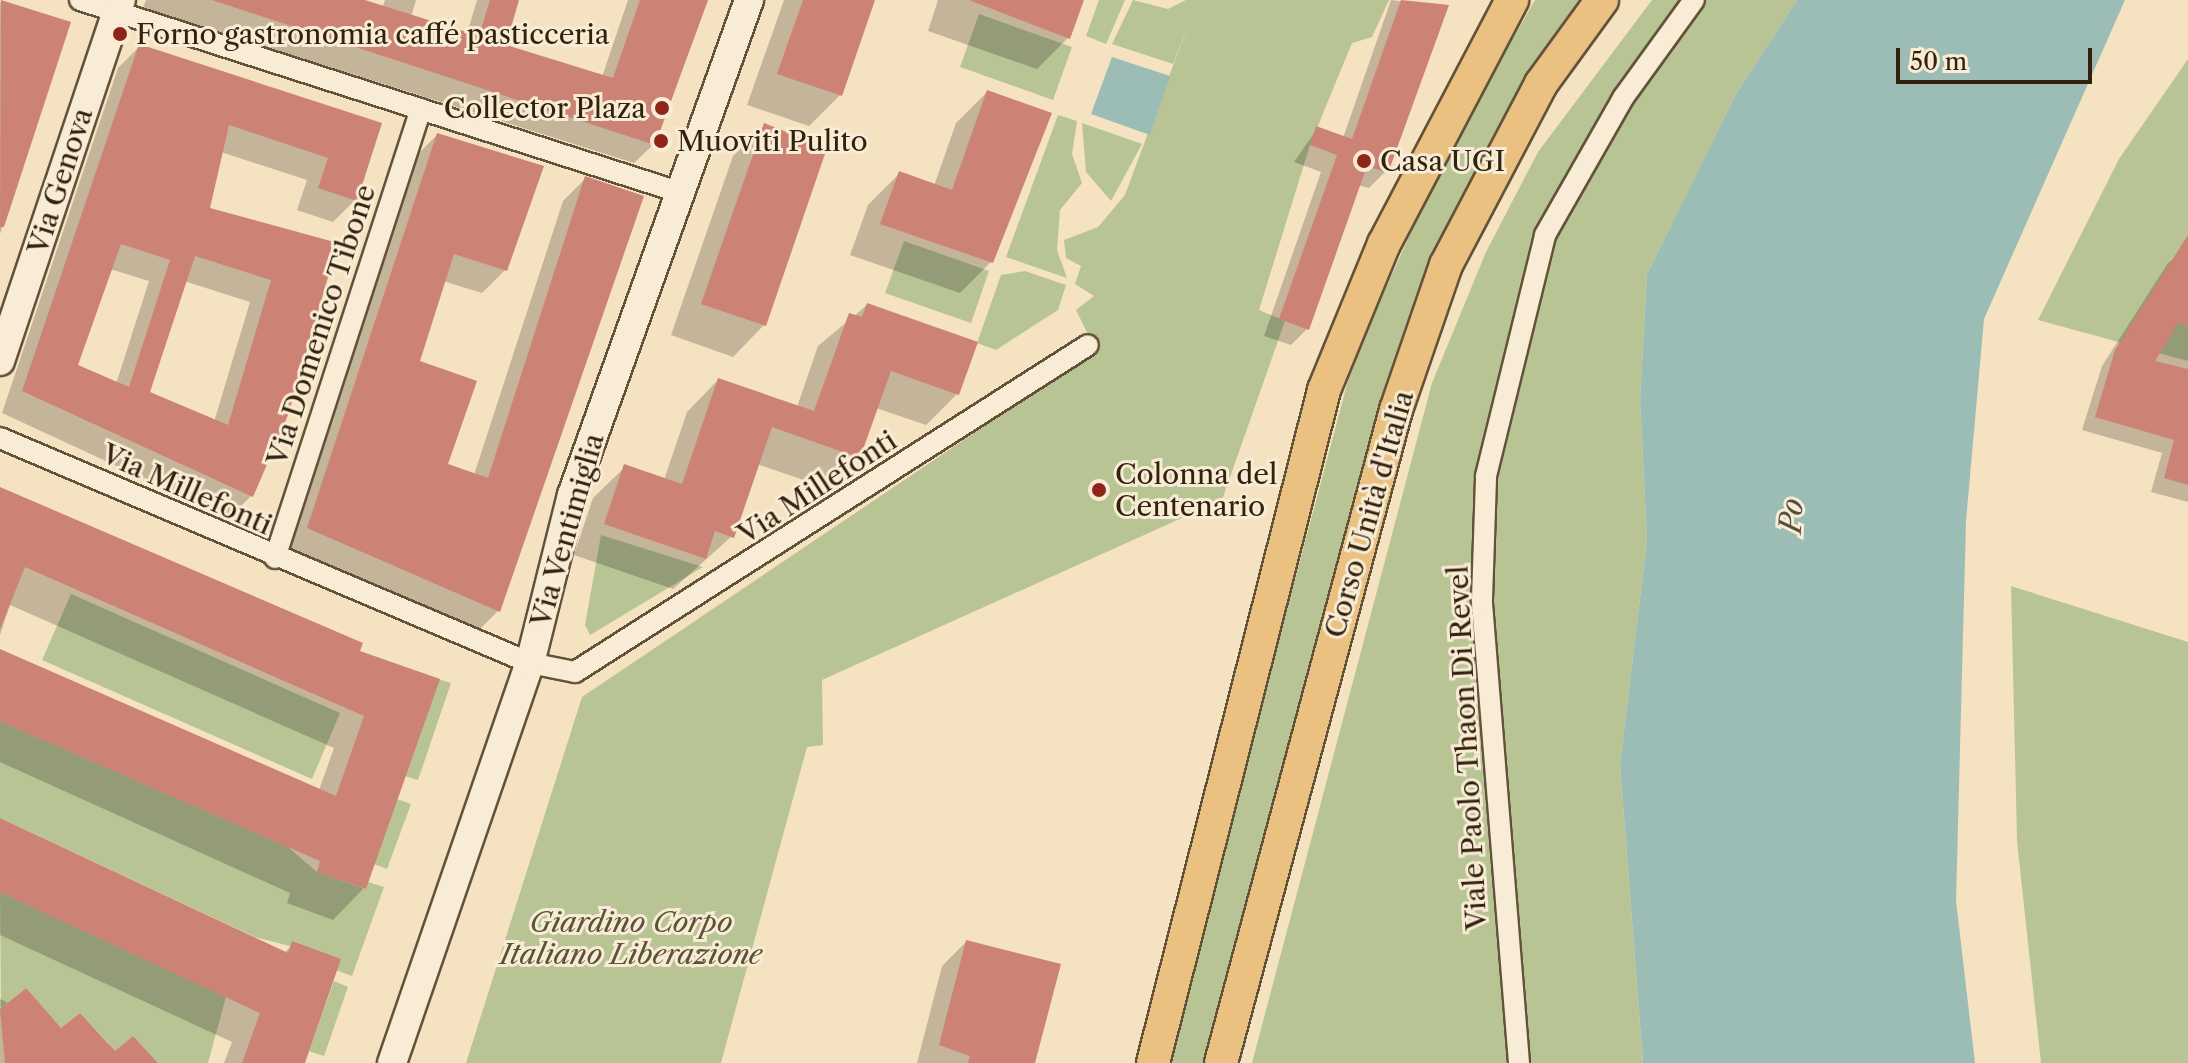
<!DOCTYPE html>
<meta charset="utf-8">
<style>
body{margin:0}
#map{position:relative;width:2188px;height:1063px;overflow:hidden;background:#f5e2c0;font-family:"Libre Caslon Text",serif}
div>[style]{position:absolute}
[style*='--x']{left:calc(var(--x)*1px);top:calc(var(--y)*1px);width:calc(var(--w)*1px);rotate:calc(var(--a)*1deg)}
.green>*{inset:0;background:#b9c495}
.water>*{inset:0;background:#9cbdb5}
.shadow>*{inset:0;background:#0003}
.building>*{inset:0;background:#cc8274}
.roads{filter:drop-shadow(2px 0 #63523a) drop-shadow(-2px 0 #63523a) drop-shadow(0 2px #63523a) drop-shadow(0 -2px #63523a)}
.street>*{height:20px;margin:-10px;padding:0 10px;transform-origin:10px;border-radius:10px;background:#f8ecd6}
.secondary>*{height:28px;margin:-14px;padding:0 14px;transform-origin:14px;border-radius:14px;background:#f8ecd6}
.primary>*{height:32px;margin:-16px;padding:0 16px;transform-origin:16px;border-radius:16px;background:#eac180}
.dots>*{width:22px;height:22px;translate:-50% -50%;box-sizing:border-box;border:4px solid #f8ecd6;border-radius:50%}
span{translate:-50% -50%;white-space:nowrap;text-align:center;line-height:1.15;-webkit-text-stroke:6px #f8ecd6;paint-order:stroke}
.poi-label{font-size:28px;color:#32220d}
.left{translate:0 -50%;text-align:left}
.right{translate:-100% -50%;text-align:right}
.street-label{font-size:28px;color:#32220d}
.park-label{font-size:28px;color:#5a5336;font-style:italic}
.water-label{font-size:30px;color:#52503f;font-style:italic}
.scale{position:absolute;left:1896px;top:48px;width:196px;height:36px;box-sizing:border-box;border:4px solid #32220d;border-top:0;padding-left:10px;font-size:24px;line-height:28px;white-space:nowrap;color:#32220d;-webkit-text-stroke:6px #f8ecd6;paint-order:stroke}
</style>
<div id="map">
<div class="green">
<i style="clip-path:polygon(1099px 0,1125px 0,1106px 44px,1086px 36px)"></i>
<i style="clip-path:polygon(1133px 0,1168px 9px,1186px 0,1389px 0,1372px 37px,1352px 43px,1310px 145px,1259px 310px,1285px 321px,1222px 500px,822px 680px,823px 745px,807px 747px,721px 1063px,466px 1063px,582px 697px,1096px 351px,1076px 310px,1094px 296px,1075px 284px,1081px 266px,1066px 258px,1064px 240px,1098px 227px,1125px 195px,1190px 20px,1173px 64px,1112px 44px)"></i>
<i style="clip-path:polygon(1535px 0,1582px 0,1520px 89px,1425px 271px,1386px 382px,1205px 1063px,1166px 1063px,1353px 362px,1444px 158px)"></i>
<i style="clip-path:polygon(1652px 0,1797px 0,1736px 94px,1647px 274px,1640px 400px,1647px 540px,1620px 765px,1643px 1063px,1252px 1063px,1432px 383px,1486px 252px,1538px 152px)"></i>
<i style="clip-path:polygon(979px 14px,1072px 47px,1053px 100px,960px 67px)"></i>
<i style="clip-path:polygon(2188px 59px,2188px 361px,2038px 320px,2119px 159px)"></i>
<i style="clip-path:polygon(1058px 115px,1077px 121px,1072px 154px,1082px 183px,1060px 210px,1057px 250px,1067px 278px,1006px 257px)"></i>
<i style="clip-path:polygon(1082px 123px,1142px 144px,1111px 201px,1086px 172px)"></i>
<i style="clip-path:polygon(904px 241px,989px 271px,971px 323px,885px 293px)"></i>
<i style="clip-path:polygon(1025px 271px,1066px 285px,1058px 310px,996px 350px,977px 343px,1001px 275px)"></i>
<i style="clip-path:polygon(601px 535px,703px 567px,590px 635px,585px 625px)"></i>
<i style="clip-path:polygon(2011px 586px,2188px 642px,2188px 1063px,2041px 1063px,2017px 841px)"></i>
<i style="clip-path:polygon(71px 594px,340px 713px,312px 779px,42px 660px)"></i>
<i style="clip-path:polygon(438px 679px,451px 683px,418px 780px,405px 776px)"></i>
<i style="clip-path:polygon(0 721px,288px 847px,317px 872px,365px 889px,368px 882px,384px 887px,352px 976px,336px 970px,340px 959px,255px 937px,0 818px)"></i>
<i style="clip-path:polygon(397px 799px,411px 804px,387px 869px,374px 864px)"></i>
<i style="clip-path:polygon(0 892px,226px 997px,208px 1063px,158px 1063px,133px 1036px,110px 1056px,109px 1044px,80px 1013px,56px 1032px,26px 988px,1px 1008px)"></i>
<i style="clip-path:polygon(334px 981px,348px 987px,324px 1056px,309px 1051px)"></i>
</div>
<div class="water">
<i style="clip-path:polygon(1797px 0,2125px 0,1984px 319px,1966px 521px,1956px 901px,1975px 1063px,1643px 1063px,1620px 765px,1647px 540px,1640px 400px,1647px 274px,1736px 94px)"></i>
<i style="clip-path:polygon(1112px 57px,1170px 76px,1150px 135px,1091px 114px)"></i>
</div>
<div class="shadow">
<i style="clip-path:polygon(146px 0,358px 0,382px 8px,385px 0,416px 0,411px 17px,467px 34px,477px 0,517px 0,504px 46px,602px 77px,628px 0,708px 0,654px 144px,634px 163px,143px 8px)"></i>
<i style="clip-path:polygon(784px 0,873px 0,840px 95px,809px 126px,747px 105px)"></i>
<i style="clip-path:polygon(938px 0,1083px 0,1068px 38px,1037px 69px,928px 31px)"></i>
<i style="clip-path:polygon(1391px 0,1447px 7px,1386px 171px,1369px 188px,1358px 185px,1308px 328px,1291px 345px,1264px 336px,1321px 172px,1294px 162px,1317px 129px,1343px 138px)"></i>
<i style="clip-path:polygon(0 2px,68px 24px,0 234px)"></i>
<i style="clip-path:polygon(evenodd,140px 46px,380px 124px,355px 200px,333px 222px,297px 210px,307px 180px,221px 152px,208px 210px,336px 244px,286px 414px,251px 496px,229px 518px,2px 413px,118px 68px,140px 46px,110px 269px,149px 281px,116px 384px,76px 366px,110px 269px,140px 46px,184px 281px,250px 302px,214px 422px,148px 394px,184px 281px)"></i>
<i style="clip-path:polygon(987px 92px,991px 262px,960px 293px,850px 255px,868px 205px,899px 174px,934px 186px,956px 123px)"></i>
<i style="clip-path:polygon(765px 125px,764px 325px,733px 357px,671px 335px,733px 156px)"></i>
<i style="clip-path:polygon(437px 135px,505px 270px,482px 293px,443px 281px,418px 362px,445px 465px,474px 475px,563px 201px,586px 178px,642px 197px,498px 611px,475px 634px,286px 551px,414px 158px)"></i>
<i style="clip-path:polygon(2188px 248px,2188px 502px,2151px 492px,2162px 453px,2082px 430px,2102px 366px,2168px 263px)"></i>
<i style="clip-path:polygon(867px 305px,957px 394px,926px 425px,876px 408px,859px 457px,827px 488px,757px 464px,732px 536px,673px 589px,574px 555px,593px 498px,625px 467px,664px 480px,687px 412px,718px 380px,797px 407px,818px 346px)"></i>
<i style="clip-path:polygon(0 489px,360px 644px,357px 652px,437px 680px,364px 888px,333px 920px,287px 903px,290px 893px,0 762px,0 651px,319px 790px,334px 748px,10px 605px,0 635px)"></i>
<i style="clip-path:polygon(0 820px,284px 953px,293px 944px,302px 1063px,224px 1063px,232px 1042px,0 935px)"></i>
<i style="clip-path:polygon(966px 942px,1033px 1063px,917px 1063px,942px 966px)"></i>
<i style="clip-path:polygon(0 999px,115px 1054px,155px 1063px,0 1063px)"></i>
</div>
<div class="building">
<i style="clip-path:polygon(1px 0,71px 22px,4px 227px,0 227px)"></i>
<i style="clip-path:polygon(212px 0,365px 0,479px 36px,490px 0,519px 0,506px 45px,613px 78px,640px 0,708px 0,655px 145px)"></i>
<i style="clip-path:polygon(803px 0,875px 0,842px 96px,777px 74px)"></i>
<i style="clip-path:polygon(969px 0,1084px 0,1070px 39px)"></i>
<i style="clip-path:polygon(1401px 0,1449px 5px,1388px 173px,1367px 166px,1309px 330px,1279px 319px,1337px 155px,1310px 145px,1316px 126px,1352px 139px)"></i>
<i style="clip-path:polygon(evenodd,139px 44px,382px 123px,357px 201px,318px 188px,328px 158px,229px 125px,210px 208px,338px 243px,288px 415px,253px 497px,22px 391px,139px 44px,121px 244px,170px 260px,129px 387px,78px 365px,121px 244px,139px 44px,195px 256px,271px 280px,228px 425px,150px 392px,195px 256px)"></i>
<i style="clip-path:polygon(987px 90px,1052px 113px,993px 263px,880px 224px,899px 171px,952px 190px)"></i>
<i style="clip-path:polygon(764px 123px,827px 148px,766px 326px,701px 304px)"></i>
<i style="clip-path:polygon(437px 133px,544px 166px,507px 271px,454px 254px,420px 361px,477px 381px,448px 464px,488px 478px,585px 176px,644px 196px,500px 612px,307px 528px)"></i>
<i style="clip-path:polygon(2188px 235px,2188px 326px,2178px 323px,2155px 361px,2188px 369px,2188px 485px,2164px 478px,2174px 440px,2095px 417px,2115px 350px)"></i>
<i style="clip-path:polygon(867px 303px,978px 342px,959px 395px,891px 371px,860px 458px,772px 427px,734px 538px,715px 531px,706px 559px,604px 524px,624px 464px,682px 484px,718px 378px,814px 411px,849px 313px,862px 317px)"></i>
<i style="clip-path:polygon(0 487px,363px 643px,360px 651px,440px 679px,366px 889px,317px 872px,320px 861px,0 721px,0 649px,336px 796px,364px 716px,25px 567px,0 629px)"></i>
<i style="clip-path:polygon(0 818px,288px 953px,292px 941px,341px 959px,305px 1063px,242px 1063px,260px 1013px,0 892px)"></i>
<i style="clip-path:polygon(966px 940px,1061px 964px,1035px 1063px,968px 1063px,970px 1056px,939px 1045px)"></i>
<i style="clip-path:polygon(26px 988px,61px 1028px,80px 1013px,115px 1051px,133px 1036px,158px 1063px,5px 1063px,0 1009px)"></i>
</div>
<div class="roads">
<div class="street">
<i style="--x:80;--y:0;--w:632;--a:17.78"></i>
<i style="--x:0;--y:438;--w:576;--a:23"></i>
<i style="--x:530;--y:663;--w:46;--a:11.3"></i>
<i style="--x:575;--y:672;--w:608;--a:-32.51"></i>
<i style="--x:275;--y:558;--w:472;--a:-72"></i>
<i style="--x:1519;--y:1063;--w:465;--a:-94.6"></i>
<i style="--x:1482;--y:599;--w:123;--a:-88.1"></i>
<i style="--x:1486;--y:476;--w:248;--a:-76.2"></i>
<i style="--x:1545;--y:235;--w:158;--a:-60.3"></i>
<i style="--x:1623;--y:98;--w:121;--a:-54.1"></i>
</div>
<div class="secondary">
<i style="--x:0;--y:361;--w:381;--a:-71.5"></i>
<i style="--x:392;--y:1063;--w:423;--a:-71"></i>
<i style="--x:530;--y:663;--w:173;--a:-76"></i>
<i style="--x:572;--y:495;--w:526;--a:-70.32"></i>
</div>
<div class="primary">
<i style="--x:1153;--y:1063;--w:694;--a:-75.74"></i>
<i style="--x:1324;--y:390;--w:158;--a:-67.7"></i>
<i style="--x:1384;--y:244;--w:276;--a:-62.3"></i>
<i style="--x:1221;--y:1063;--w:676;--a:-75"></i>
<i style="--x:1396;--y:410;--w:153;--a:-71"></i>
<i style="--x:1446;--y:265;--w:204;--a:-62.3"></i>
<i style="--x:1541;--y:84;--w:104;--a:-54"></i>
</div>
</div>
<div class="dots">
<i style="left:120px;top:34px;background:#8f2418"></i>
<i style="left:662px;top:108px;background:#8f2418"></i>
<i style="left:661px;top:141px;background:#8f2418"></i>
<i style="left:1364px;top:161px;background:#8f2418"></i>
<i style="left:1099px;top:490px;background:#8f2418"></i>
</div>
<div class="poi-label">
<span class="left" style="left:136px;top:34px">Forno gastronomia caffé pasticceria</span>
<span class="right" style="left:646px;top:108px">Collector Plaza</span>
<span class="left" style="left:677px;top:141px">Muoviti Pulito</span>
<span class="left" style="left:1380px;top:161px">Casa UGI</span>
<span class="left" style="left:1115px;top:490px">Colonna del<br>Centenario</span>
</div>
<div class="street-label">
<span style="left:60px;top:181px;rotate:-72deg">Via Genova</span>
<span style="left:321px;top:325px;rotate:-72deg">Via Domenico Tibone</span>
<span style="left:817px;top:487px;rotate:-33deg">Via Millefonti</span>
<span style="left:187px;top:489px;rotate:24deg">Via Millefonti</span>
<span style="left:1369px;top:514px;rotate:-74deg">Corso Unità d'Italia</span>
<span style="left:567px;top:530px;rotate:-74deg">Via Ventimiglia</span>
<span style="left:1467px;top:748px;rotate:-93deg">Viale Paolo Thaon Di Revel</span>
</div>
<div class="park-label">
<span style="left:631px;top:938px">Giardino Corpo<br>Italiano Liberazione</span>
</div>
<div class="water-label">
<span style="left:1792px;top:516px;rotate:-87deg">Po</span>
</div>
<div class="scale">50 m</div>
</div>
